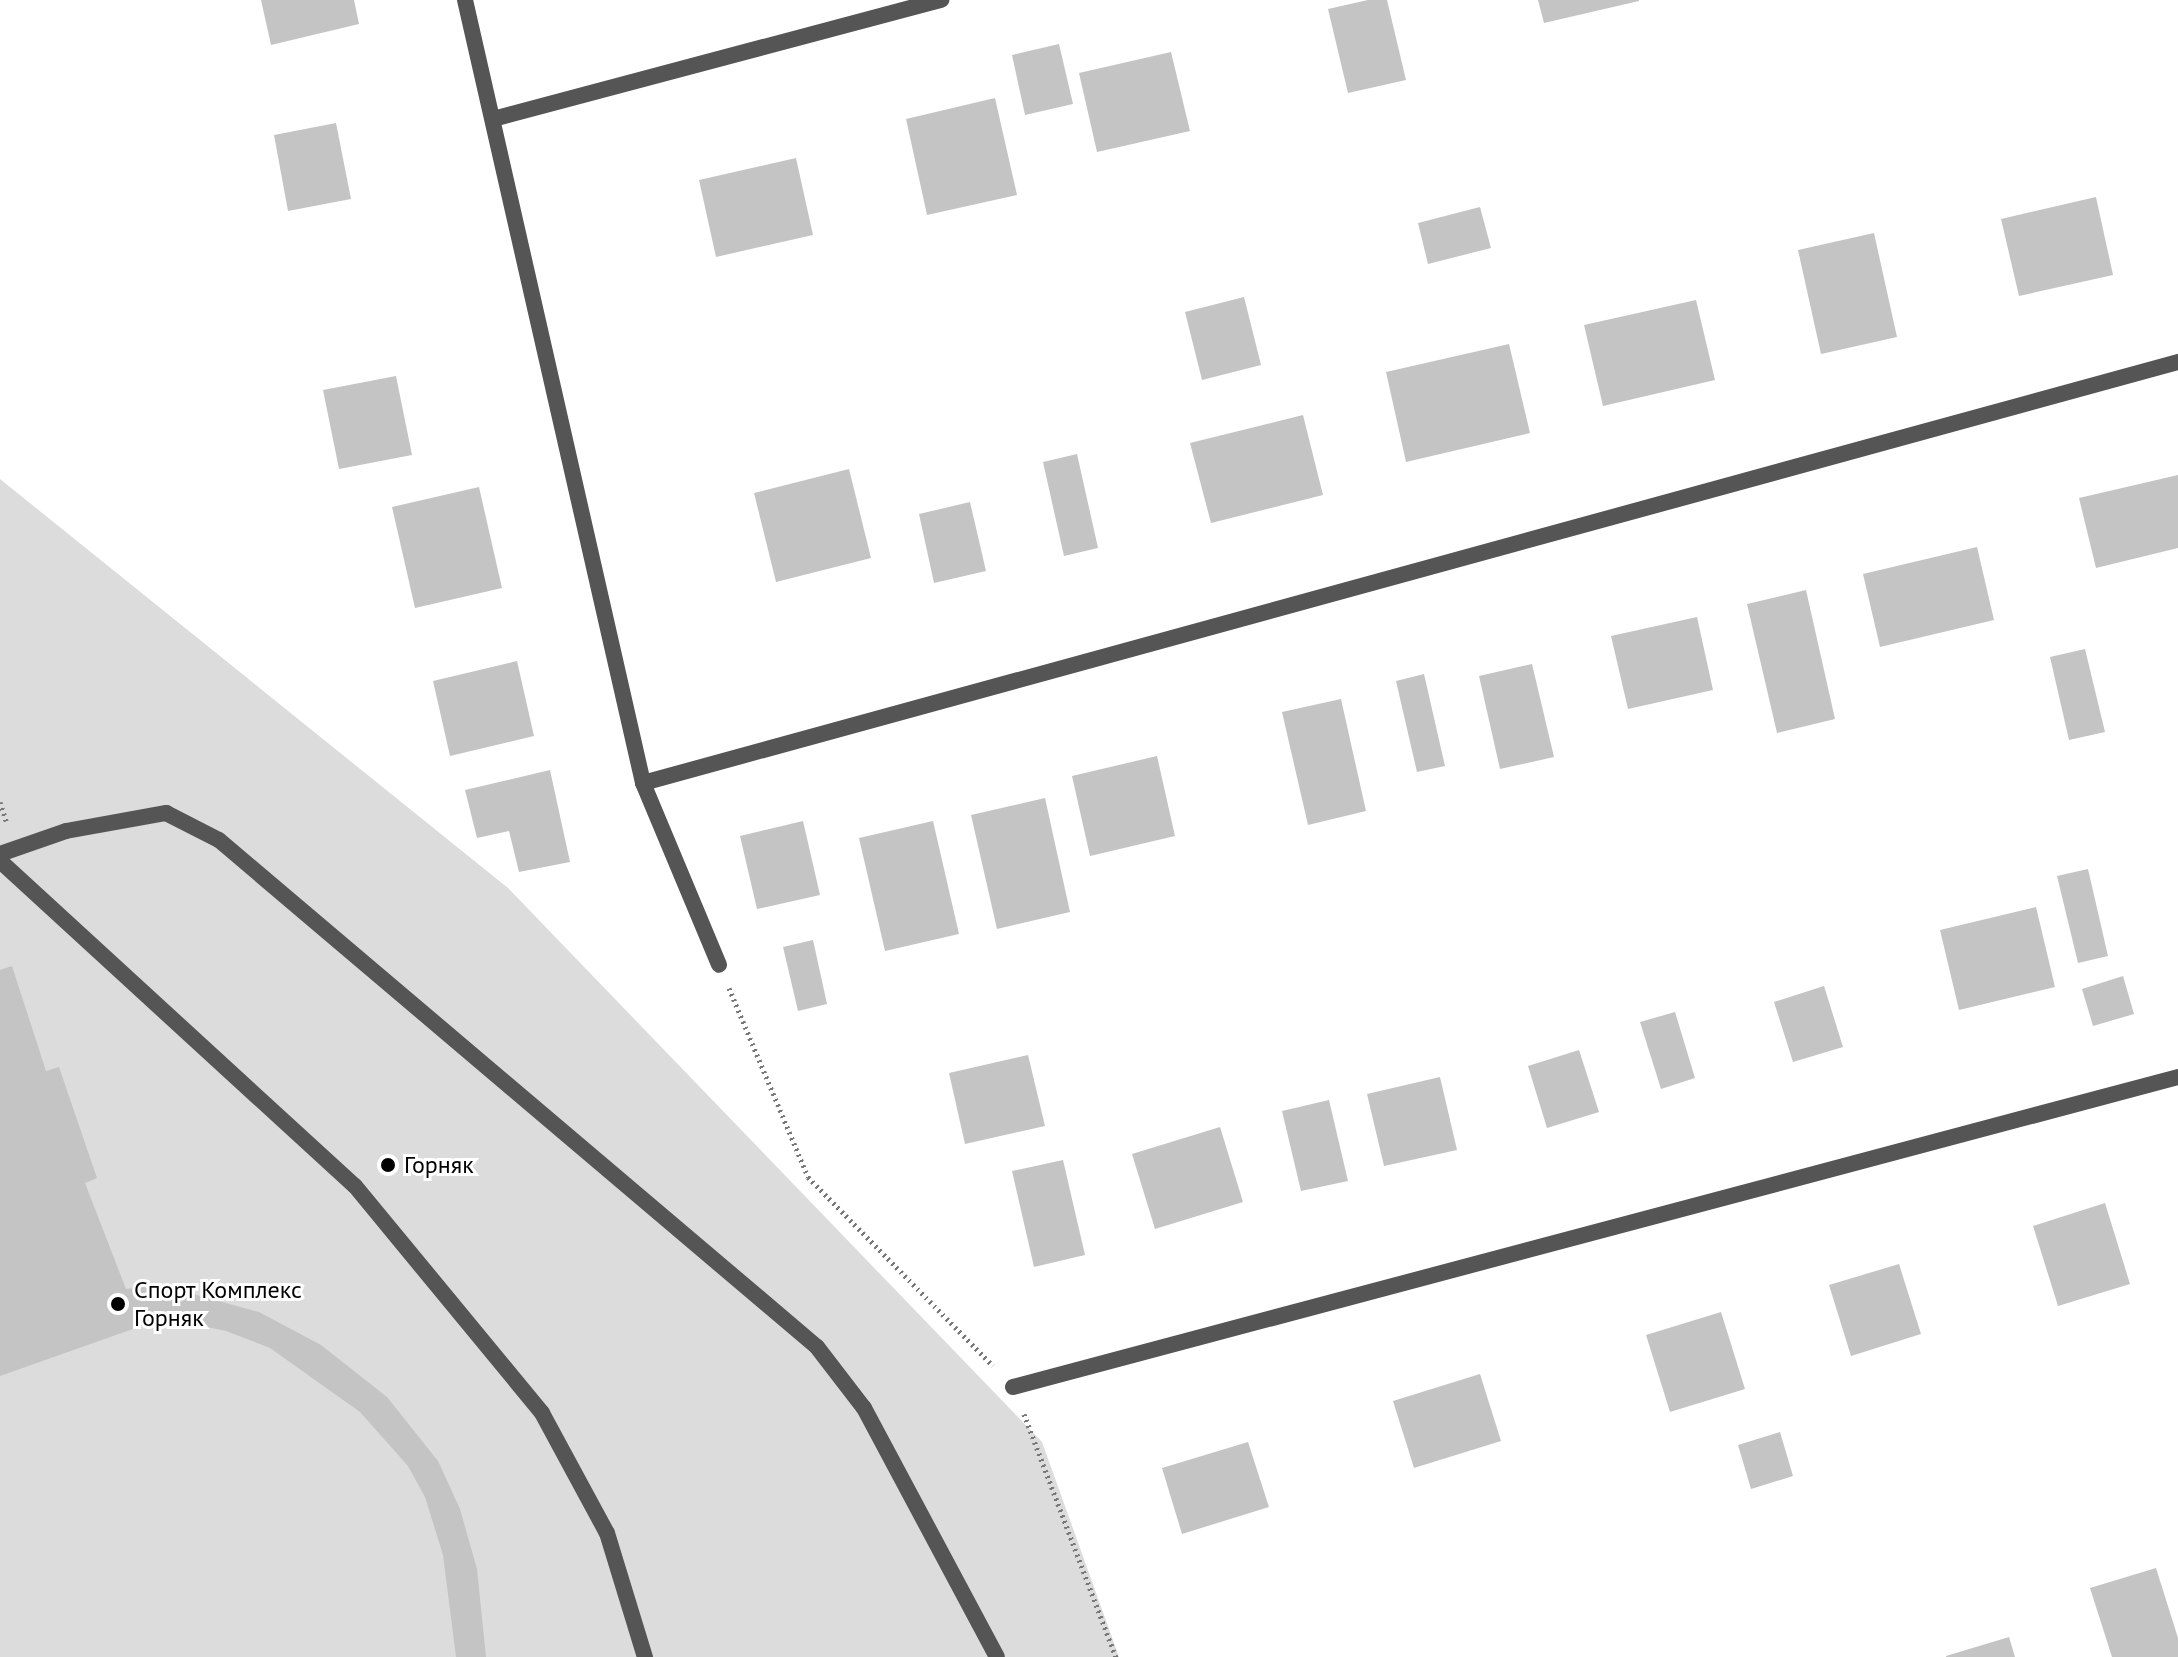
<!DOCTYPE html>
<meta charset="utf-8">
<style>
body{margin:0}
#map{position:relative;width:2178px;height:1657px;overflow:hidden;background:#fff;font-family:"PT Sans",sans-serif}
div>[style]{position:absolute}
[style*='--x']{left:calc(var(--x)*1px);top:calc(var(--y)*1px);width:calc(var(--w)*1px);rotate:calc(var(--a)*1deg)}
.green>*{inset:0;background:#dcdcdc}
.building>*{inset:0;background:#c4c4c4}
.path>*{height:5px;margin-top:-2.5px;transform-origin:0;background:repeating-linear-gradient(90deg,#777 0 2px,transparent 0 6px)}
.lane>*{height:16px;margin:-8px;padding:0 8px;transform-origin:8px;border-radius:8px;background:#555}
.street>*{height:16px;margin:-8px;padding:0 8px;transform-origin:8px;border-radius:8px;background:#555}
.dots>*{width:22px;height:22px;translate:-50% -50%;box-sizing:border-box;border:4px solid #fff;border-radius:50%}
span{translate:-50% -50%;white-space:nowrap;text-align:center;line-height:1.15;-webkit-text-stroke:6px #fff;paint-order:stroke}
.poi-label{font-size:24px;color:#000}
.left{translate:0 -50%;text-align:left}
</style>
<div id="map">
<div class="green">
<i style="clip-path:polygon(0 479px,508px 888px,1042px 1442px,1119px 1657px,0 1657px)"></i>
</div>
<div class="building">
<i style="clip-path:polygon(261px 0,354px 0,359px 24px,271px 45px)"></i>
<i style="clip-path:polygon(1368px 0,1387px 0,1406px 80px,1348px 93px,1328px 9px)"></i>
<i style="clip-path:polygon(1538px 0,1639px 0,1639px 1px,1544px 23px)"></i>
<i style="clip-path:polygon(1059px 44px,1073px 104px,1025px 115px,1012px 55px)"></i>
<i style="clip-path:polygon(1171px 52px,1190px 131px,1097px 152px,1079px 73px)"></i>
<i style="clip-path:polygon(995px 98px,1017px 195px,927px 215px,906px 119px)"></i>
<i style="clip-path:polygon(336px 123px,351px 199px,288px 211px,274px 135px)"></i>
<i style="clip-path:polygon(796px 158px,813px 235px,716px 257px,699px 180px)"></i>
<i style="clip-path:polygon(2096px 197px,2113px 275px,2019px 296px,2001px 219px)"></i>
<i style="clip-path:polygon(1480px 207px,1491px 248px,1428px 264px,1418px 223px)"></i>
<i style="clip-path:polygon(1874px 233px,1897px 337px,1821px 354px,1798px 250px)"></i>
<i style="clip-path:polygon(1244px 297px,1261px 365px,1202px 380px,1185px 312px)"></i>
<i style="clip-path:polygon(1696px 300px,1715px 380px,1603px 406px,1584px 325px)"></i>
<i style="clip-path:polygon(1509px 344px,1530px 433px,1406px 462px,1386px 372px)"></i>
<i style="clip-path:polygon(396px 376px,412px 455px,339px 469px,323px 390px)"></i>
<i style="clip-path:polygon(1303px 415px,1323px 495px,1211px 523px,1190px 443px)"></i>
<i style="clip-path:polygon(1077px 454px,1098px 548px,1064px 556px,1043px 462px)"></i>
<i style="clip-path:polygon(849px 469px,871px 558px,776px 582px,754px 493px)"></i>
<i style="clip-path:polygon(2178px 475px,2178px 548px,2096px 568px,2079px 498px)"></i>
<i style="clip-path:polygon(479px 487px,502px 588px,415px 608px,392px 507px)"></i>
<i style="clip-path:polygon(970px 502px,986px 571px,934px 583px,919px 514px)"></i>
<i style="clip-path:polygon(1977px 547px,1994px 620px,1880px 647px,1863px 574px)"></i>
<i style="clip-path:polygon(1806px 590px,1835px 719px,1777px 733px,1747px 604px)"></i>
<i style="clip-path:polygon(1697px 617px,1713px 690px,1628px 709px,1611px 636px)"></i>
<i style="clip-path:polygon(2085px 649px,2105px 732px,2069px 740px,2050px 657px)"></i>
<i style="clip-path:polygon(517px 661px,534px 736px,450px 756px,433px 681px)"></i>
<i style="clip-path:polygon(1532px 664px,1554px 757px,1500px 769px,1479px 676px)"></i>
<i style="clip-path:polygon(1424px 674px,1445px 766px,1417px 772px,1396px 681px)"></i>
<i style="clip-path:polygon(1341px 699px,1366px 811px,1308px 825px,1282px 712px)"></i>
<i style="clip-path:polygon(1157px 756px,1175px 836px,1090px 856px,1072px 776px)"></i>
<i style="clip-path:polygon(550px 770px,570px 862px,519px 872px,509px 831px,477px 838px,465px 790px)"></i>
<i style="clip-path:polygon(1045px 798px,1070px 912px,997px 929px,971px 815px)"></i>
<i style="clip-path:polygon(803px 821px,820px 895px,757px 909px,740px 836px)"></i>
<i style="clip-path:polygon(933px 821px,959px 934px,885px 951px,859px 838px)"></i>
<i style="clip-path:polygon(2088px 869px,2108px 956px,2078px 963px,2057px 876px)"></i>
<i style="clip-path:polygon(2036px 907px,2055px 987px,1959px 1010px,1940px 930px)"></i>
<i style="clip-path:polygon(813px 940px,827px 1004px,798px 1011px,783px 947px)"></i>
<i style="clip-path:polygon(12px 966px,46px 1071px,59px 1067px,97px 1178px,85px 1183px,126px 1289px,160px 1285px,259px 1312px,321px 1345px,387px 1397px,438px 1461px,460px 1509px,477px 1569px,486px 1657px,456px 1657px,443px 1555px,425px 1497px,408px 1466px,360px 1412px,270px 1348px,226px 1331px,164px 1318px,0 1376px,0 970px)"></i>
<i style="clip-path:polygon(2123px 976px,2134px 1014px,2093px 1026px,2082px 989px)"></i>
<i style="clip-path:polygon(1824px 986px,1843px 1047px,1793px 1062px,1774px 1002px)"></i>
<i style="clip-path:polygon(1675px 1012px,1695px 1078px,1661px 1089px,1640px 1022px)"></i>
<i style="clip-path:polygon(1579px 1050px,1599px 1112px,1547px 1128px,1528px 1066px)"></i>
<i style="clip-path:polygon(1028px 1055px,1045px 1126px,965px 1144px,949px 1073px)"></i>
<i style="clip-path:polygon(1440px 1077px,1457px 1150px,1384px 1166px,1367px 1094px)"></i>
<i style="clip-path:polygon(1329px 1100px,1348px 1181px,1301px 1191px,1282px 1111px)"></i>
<i style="clip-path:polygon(1220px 1127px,1243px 1202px,1155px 1229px,1132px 1154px)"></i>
<i style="clip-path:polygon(1063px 1160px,1085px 1255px,1034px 1267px,1012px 1171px)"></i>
<i style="clip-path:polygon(2105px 1203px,2130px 1284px,2058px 1306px,2033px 1226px)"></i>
<i style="clip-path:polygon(1899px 1264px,1921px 1334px,1851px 1356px,1829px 1285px)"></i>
<i style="clip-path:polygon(1721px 1312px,1745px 1389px,1670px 1412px,1646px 1335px)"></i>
<i style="clip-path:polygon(1480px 1374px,1501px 1441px,1414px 1468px,1393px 1401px)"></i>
<i style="clip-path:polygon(1780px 1432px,1793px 1476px,1751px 1489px,1738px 1445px)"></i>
<i style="clip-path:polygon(1248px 1442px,1269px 1507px,1182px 1534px,1162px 1468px)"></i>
<i style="clip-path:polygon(2156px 1568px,2178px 1638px,2178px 1657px,2112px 1657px,2090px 1588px)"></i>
<i style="clip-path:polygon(2009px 1637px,2015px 1657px,1946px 1657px,1946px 1656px)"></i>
</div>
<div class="path">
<i style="--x:0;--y:802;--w:20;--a:72"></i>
<i style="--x:729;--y:988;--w:205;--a:67.3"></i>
<i style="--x:808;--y:1177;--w:264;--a:45.6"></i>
<i style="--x:1024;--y:1414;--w:260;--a:69.3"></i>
</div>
<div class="lane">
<i style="--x:643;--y:783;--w:197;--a:67.3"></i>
<i style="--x:0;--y:854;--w:70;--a:-19.2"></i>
<i style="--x:66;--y:831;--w:102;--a:-10.2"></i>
<i style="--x:166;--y:813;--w:59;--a:27"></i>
<i style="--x:219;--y:840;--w:784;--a:40.29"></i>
<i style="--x:817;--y:1347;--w:77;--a:52.4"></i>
<i style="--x:864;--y:1408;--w:282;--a:61.9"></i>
<i style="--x:0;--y:861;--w:481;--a:42.5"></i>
<i style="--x:355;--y:1186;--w:294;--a:50.5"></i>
<i style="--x:542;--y:1413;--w:136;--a:61.6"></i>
<i style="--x:607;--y:1533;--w:130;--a:73"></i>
</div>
<div class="street">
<i style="--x:465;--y:0;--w:803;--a:77.19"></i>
<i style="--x:643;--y:783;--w:1592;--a:-15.34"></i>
<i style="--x:493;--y:119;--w:464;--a:-14.9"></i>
<i style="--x:1013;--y:1387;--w:1206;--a:-14.9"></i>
</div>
<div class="dots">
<i style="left:388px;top:1165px;background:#000"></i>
<i style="left:118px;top:1304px;background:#000"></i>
</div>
<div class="poi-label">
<span class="left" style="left:404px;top:1165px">Горняк</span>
<span class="left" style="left:134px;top:1304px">Спорт Комплекс<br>Горняк</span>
</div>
</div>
